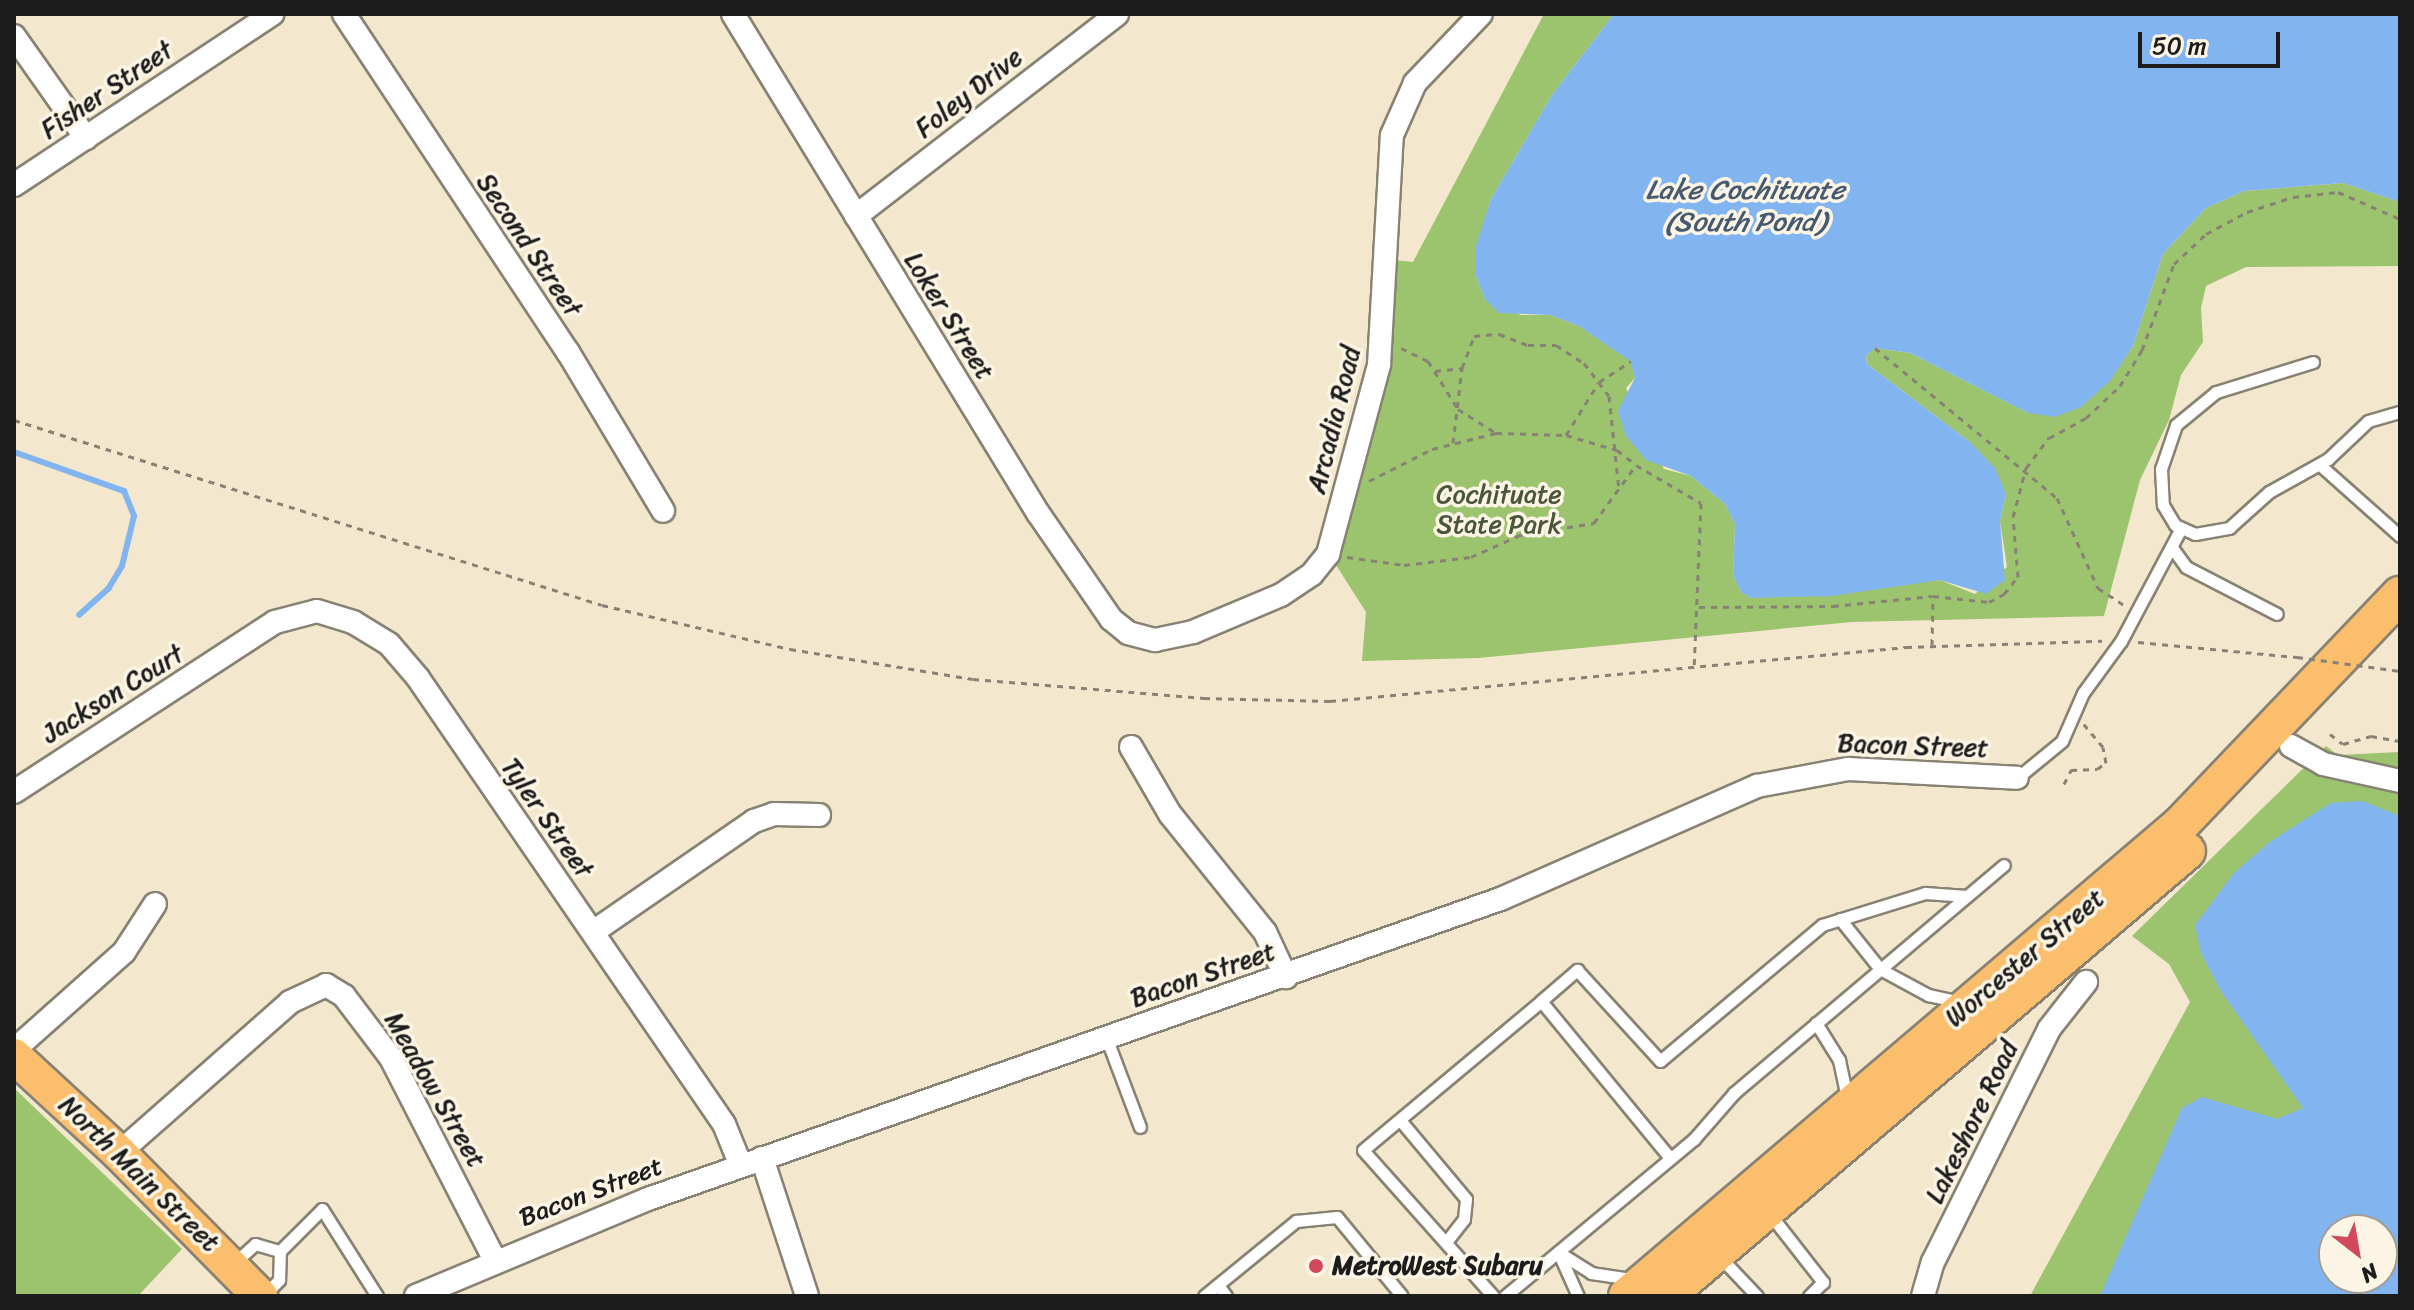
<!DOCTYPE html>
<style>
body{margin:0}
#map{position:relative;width:2414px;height:1310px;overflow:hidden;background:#f3e8cd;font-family:Sriracha,sans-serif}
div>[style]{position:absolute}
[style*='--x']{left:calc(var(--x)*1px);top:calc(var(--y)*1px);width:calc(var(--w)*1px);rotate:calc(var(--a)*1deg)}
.green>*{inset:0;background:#9cc36e}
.water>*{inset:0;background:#82b5ef}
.stream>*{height:6px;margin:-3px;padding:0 3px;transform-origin:3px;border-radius:3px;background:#82b5ef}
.path>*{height:3px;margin-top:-1.5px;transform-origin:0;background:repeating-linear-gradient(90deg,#888274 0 6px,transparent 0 12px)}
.roads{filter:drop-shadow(2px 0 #888274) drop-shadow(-2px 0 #888274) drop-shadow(0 2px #888274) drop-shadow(0 -2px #888274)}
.service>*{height:11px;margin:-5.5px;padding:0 5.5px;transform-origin:5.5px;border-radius:5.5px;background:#fff}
.minor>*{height:22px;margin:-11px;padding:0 11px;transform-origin:11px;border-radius:11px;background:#fff}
.primary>*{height:34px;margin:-17px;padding:0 17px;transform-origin:17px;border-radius:17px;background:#fabe6d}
.trunk>*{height:36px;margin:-18px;padding:0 18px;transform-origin:18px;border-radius:18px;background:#fabe6d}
.path-bridge>*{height:3px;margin-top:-1.5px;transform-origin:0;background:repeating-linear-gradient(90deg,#888274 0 6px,transparent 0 12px)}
.dots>*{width:22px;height:22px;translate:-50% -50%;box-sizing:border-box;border:4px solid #fcf5e5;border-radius:50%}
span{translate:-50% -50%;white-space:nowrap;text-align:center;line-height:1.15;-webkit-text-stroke:7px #fcf5e5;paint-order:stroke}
.street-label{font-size:26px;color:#1c1c1c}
.park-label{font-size:26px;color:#495639}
.poi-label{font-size:26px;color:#1c1c1c;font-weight:700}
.left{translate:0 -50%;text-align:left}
.water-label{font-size:28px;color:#455970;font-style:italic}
.frame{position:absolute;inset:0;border:16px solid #1c1c1c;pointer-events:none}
.north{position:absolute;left:2318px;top:1214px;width:80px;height:80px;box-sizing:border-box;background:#fcf5e5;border:2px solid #a29e95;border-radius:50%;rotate:149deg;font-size:22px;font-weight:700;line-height:32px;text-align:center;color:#1c1c1c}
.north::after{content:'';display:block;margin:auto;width:28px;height:36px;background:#d1495b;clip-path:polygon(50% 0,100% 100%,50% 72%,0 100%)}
.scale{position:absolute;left:2138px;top:32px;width:142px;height:36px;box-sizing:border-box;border:4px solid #1c1c1c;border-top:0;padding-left:10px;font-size:24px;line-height:28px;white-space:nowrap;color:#1c1c1c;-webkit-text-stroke:6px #fcf5e5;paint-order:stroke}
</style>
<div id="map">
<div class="green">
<i style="clip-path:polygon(1544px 14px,1614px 14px,1552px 95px,1491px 199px,1476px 249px,1476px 276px,1485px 299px,1521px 315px,1550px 315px,1579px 326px,1631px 361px,1635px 378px,1626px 388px,1664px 469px,1691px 476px,1725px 504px,1735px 524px,1733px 575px,1741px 592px,1751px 598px,1940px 580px,1975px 594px,2007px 567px,2000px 521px,2006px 494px,1970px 442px,1867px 364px,1866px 356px,1875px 348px,1910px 353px,2028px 413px,2110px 380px,2133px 346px,2163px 254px,2206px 208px,2244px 191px,2343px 183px,2400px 202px,2400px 266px,2246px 267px,2206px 286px,2201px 308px,2203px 342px,2181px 375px,2169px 420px,2140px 480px,2104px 616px,1852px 622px,1478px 658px,1362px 661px,1366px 612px,1334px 562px,1389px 366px,1395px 260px,1413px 262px)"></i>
<i style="clip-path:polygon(evenodd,2326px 746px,2338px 755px,2400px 752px,2400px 1296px,2030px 1296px,2190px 1002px,2169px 964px,2132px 936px,2326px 746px,2334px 1230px,2382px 1230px,2382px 1278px,2334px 1278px,2334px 1230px)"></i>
<i style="clip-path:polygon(14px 1088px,182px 1249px,138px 1296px,14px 1296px)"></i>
</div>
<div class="water">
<i style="clip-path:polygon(1614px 14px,2400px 14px,2400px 202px,2343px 183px,2244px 191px,2206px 208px,2163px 254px,2133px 346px,2110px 381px,2081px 407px,2055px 417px,2028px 413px,1910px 353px,1875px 348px,1866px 356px,1867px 364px,1970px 442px,1995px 468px,2006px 494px,2000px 521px,2005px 580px,1986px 594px,1940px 580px,1832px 596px,1751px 598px,1741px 592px,1733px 575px,1735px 524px,1725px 504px,1691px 476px,1646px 460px,1626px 436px,1618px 411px,1635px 378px,1630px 361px,1579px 326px,1550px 315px,1499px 313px,1485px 299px,1476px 276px,1475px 249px,1491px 199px,1552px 95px)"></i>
<i style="clip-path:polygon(evenodd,2362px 801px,2400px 816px,2400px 1296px,2100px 1296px,2182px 1108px,2202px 1097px,2277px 1119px,2303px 1108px,2220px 990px,2201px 953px,2195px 925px,2234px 873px,2271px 841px,2331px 803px,2362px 801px,2334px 1230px,2382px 1230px,2382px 1278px,2334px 1278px,2334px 1230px)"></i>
</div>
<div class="stream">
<i style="--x:14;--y:452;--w:117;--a:19.5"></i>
<i style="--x:124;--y:491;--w:27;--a:68"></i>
<i style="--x:134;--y:516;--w:51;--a:103.5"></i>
<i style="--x:122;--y:566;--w:26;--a:121"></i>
<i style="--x:109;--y:588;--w:40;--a:138"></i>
</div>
<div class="path">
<i style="--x:1401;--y:348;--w:30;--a:26"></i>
<i style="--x:1428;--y:361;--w:57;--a:58"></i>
<i style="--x:1458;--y:409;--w:45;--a:32.3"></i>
<i style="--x:1875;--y:348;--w:236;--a:39.5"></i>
<i style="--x:2057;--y:498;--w:99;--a:65.5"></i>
<i style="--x:2098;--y:588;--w:31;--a:33"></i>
<i style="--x:1435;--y:371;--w:27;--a:-6"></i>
<i style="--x:14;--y:420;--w:616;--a:17.46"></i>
<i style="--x:602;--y:605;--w:193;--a:13.2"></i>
<i style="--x:790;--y:649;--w:185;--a:9.3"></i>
<i style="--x:973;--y:679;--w:232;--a:4.7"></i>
<i style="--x:1204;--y:698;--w:126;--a:1.4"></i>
<i style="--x:1330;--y:701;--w:579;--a:-5.36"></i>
<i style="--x:1906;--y:647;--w:196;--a:-1.8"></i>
<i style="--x:1566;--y:435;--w:62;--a:-58.1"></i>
<i style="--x:1599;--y:382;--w:38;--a:-33"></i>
<i style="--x:1453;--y:443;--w:76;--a:-83.2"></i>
<i style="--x:1462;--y:368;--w:34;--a:-69"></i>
<i style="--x:1474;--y:336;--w:25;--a:-5"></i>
<i style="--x:1499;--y:334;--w:31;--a:21"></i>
<i style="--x:1528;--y:345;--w:28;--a:0"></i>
<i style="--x:1556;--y:345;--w:33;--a:33"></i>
<i style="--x:1584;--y:363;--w:41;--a:52.9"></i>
<i style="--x:1609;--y:396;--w:94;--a:83.9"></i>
<i style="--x:1369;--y:481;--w:71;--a:-26.9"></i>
<i style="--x:1432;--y:449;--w:66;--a:-14"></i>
<i style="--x:1496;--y:433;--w:70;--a:1.6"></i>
<i style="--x:1566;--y:435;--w:53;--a:16.4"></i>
<i style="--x:1617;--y:450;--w:24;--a:38"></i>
<i style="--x:1347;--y:557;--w:58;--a:8"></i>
<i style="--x:1404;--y:565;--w:67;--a:-6.8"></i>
<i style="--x:1471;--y:557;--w:54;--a:-24.2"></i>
<i style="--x:1520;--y:535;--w:75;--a:-9.2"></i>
<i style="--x:1594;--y:523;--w:72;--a:-54.1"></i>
<i style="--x:1636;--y:465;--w:75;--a:30.3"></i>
<i style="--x:1701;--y:503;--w:164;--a:92.4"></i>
<i style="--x:1699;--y:607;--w:134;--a:-0.4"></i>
<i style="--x:1833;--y:606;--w:100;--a:-5.7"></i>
<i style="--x:1933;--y:596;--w:56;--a:6.1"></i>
<i style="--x:1989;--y:602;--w:17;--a:-28"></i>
<i style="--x:2004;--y:594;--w:22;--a:-51"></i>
<i style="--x:2018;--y:577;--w:60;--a:-94.8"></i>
<i style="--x:2013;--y:517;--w:51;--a:-75.1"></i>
<i style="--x:2026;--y:468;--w:38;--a:-53"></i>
<i style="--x:2049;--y:438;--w:42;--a:-28.4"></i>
<i style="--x:2086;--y:418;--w:47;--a:-43.3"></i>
<i style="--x:2120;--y:386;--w:42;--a:-58.6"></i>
<i style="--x:2142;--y:350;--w:92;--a:-69.6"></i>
<i style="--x:2174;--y:264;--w:44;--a:-43.2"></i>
<i style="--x:2206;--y:234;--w:47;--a:-28.2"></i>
<i style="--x:2247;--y:212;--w:48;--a:-18.1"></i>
<i style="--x:2293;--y:197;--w:45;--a:-6.3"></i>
<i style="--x:2338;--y:192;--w:68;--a:23.5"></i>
<i style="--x:2138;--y:642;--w:160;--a:5.4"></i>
<i style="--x:1932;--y:645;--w:48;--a:-88.8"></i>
<i style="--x:2330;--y:734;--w:16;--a:38"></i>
<i style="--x:2343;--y:744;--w:29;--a:-16"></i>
<i style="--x:2371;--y:736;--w:29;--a:10"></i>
<i style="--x:2064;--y:784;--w:16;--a:-63"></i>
<i style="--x:2071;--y:770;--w:26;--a:-2"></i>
<i style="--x:2097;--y:769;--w:11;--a:-34"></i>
<i style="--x:2106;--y:763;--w:16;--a:-101"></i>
<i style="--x:2103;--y:747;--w:30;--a:-130"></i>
</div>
<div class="roads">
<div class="service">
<i style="--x:2313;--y:362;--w:102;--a:162.8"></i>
<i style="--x:2216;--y:392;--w:52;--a:140.5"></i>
<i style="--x:2176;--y:425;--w:46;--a:108.8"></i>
<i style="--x:2161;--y:469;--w:36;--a:87"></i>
<i style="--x:2163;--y:505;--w:23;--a:59"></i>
<i style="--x:2175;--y:525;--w:22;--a:24"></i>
<i style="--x:2195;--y:534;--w:35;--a:-10"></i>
<i style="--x:2229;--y:528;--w:54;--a:-42"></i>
<i style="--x:2269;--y:492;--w:68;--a:-29.2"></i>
<i style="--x:2328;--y:459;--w:55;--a:-43.5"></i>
<i style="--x:2368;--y:421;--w:33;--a:-16"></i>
<i style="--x:2320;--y:465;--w:107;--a:41.6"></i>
<i style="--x:2173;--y:549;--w:22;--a:54"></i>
<i style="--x:2186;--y:567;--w:102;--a:27.3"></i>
<i style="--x:2017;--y:778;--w:58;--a:-39.4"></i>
<i style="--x:2062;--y:741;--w:52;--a:-66.4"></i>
<i style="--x:2083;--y:693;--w:64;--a:-53.8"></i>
<i style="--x:2121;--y:641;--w:126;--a:-62"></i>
<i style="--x:1840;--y:919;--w:64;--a:51.3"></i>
<i style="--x:1880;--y:969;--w:55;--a:28.4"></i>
<i style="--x:1928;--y:995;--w:34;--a:12"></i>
<i style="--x:1541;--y:1001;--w:48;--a:-40.7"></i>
<i style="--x:1577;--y:970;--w:123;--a:47.6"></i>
<i style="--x:1660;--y:1061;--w:212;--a:-40"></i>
<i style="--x:1822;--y:925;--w:108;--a:-17.3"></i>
<i style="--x:1925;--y:893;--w:42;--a:4.1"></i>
<i style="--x:1816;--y:1023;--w:44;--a:58.1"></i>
<i style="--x:1839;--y:1060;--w:40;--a:78"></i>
<i style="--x:1106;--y:1037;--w:96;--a:69.3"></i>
<i style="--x:1400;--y:1120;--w:103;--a:50.1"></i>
<i style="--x:1466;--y:1199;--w:20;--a:96"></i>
<i style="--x:1464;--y:1219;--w:29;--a:128"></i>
<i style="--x:1769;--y:1213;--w:88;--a:52"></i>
<i style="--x:1823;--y:1282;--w:20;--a:135"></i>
<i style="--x:1558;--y:1252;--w:39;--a:32"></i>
<i style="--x:1591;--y:1273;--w:40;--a:8.5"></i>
<i style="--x:1560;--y:1256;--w:44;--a:65.8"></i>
<i style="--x:1720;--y:1257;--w:54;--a:46.5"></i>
<i style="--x:233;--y:1264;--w:30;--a:-42"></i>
<i style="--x:255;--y:1244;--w:26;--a:16"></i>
<i style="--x:1218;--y:1285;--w:14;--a:54"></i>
<i style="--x:263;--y:1296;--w:23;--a:-45"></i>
<i style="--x:279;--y:1280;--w:29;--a:-88"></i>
<i style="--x:280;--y:1251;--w:59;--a:-45"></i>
<i style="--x:322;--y:1209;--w:103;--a:57.7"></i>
<i style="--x:1204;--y:1296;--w:119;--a:-39.2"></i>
<i style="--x:1296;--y:1221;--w:41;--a:-5.6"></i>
<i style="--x:1337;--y:1217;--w:102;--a:50.6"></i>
<i style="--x:1493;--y:1296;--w:195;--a:-131.7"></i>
<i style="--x:1363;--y:1150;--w:232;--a:-39.9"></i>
<i style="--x:1541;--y:1001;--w:203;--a:50.6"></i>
<i style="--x:1505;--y:1296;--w:246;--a:-39.7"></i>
<i style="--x:1694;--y:1139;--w:61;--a:-49"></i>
<i style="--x:1734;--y:1093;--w:353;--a:-40.2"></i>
</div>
<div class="minor">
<i style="--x:344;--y:14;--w:405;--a:56.5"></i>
<i style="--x:568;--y:352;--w:185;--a:59.1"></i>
<i style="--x:733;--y:14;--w:585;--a:58.57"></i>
<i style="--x:1038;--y:513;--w:129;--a:55.4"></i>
<i style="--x:1111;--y:619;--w:22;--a:39"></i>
<i style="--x:1128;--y:633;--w:28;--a:15"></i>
<i style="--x:1155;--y:640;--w:39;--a:-12"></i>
<i style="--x:1193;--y:632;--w:95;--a:-22.8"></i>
<i style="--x:1281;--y:595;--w:37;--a:-34"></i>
<i style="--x:1312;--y:574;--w:26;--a:-51"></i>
<i style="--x:1328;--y:554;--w:196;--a:-74.9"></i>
<i style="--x:1379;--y:365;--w:230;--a:-86.8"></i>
<i style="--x:1392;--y:135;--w:57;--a:-66.1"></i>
<i style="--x:1415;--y:83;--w:95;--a:-46.3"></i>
<i style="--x:14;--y:36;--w:125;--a:54.8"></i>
<i style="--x:14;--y:185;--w:310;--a:-33.5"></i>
<i style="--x:856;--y:216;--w:330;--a:-37.7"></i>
<i style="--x:2291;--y:746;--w:37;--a:29"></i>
<i style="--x:2323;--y:764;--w:79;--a:12.4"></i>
<i style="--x:1131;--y:747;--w:78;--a:59.8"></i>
<i style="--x:1170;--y:814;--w:151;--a:51.2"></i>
<i style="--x:1265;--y:932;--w:50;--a:65"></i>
<i style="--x:14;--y:792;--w:311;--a:-33.1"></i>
<i style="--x:275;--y:622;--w:43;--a:-14.7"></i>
<i style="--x:317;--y:611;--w:38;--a:17"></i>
<i style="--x:353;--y:622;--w:42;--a:31.4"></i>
<i style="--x:389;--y:644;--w:45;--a:49.5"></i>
<i style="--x:418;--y:678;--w:541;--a:55.55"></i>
<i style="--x:724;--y:1124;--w:45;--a:68"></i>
<i style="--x:593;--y:932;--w:196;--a:-34.6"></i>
<i style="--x:754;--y:821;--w:21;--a:-19"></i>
<i style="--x:774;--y:814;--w:45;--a:1.3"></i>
<i style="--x:14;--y:1050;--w:147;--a:-41.7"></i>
<i style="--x:124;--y:952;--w:57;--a:-57.1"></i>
<i style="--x:119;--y:1153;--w:228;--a:-41.4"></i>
<i style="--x:290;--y:1002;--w:40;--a:-25"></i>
<i style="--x:326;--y:985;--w:21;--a:31"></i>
<i style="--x:344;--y:996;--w:78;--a:52.8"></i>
<i style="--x:391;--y:1058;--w:227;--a:62.8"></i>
<i style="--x:762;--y:1158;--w:145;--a:71.9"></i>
<i style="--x:416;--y:1296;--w:251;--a:-22.7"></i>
<i style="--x:648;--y:1199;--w:906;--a:-19.39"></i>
<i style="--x:1503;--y:898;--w:278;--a:-23.8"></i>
<i style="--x:1757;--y:786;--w:93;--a:-10.6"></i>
<i style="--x:1848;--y:769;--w:169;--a:3"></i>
<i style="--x:1923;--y:1296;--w:35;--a:-74"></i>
<i style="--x:1933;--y:1262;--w:260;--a:-63.5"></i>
<i style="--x:2049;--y:1029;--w:60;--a:-51.8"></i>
</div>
<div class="primary">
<i style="--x:14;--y:1056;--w:143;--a:42.7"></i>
<i style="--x:119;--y:1153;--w:201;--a:45.4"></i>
</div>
<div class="trunk">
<i style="--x:1627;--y:1296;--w:728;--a:-40.43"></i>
<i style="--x:2181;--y:824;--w:317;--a:-46.3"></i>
<i style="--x:1666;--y:1296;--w:685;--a:-40.5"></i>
</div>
</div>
<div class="path-bridge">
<i style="--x:2297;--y:657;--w:104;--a:7.7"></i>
</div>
<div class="dots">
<i style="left:1316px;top:1266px;background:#d1495b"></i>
</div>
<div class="street-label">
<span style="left:107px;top:90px;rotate:-34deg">Fisher Street</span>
<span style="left:969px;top:93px;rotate:-38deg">Foley Drive</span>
<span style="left:529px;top:245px;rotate:56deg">Second Street</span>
<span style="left:949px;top:316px;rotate:58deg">Loker Street</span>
<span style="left:1334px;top:420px;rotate:-76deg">Arcadia Road</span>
<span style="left:113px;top:694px;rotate:-32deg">Jackson Court</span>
<span style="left:1913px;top:746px;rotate:2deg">Bacon Street</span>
<span style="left:547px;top:818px;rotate:55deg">Tyler Street</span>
<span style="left:2025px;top:958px;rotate:-40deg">Worcester Street</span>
<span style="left:1203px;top:975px;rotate:-19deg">Bacon Street</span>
<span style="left:435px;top:1090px;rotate:60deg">Meadow Street</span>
<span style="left:1972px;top:1122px;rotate:-64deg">Lakeshore Road</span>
<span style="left:139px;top:1174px;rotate:44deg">North Main Street</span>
<span style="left:591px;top:1192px;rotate:-21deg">Bacon Street</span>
</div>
<div class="park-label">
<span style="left:1499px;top:510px">Cochituate<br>State Park</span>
</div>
<div class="poi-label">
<span class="left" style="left:1332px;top:1266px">MetroWest Subaru</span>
</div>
<div class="water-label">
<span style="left:1745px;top:206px">Lake Cochituate<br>(South Pond)</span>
</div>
<div class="frame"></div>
<div class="north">N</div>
<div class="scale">50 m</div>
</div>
